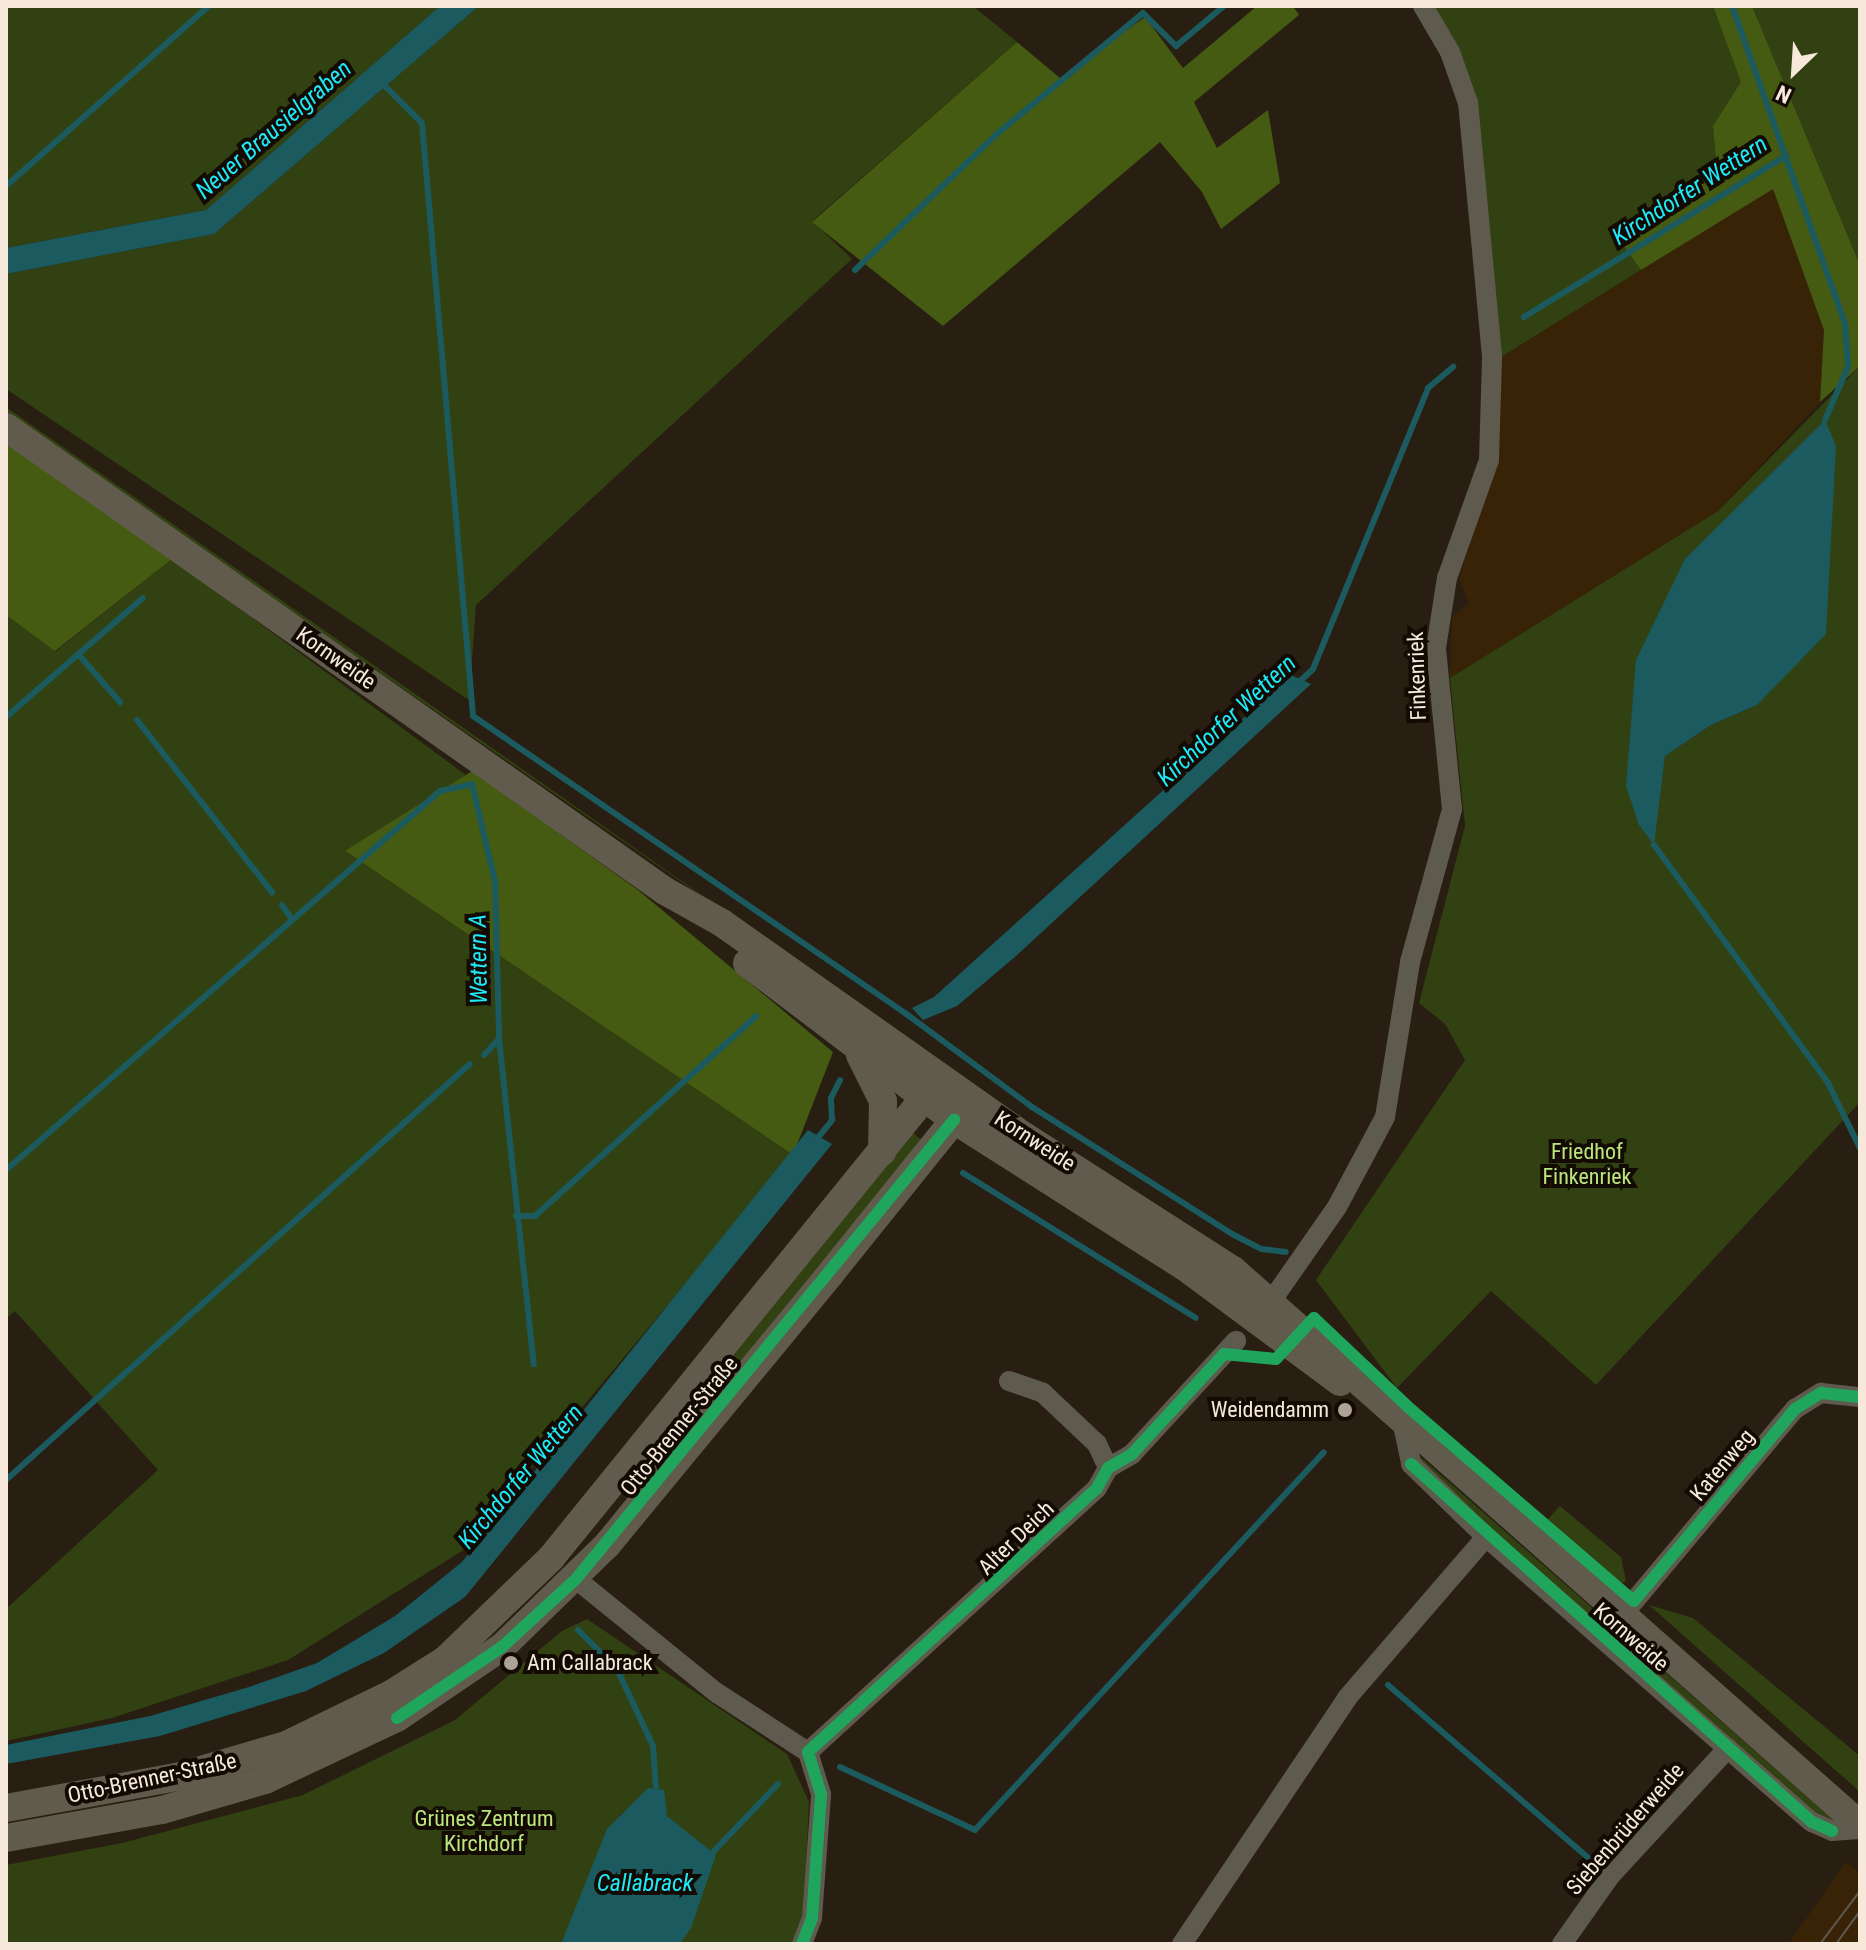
<!DOCTYPE html>
<meta charset="utf-8">
<style>
body{margin:0}
#map{position:relative;width:1866px;height:1950px;overflow:hidden;background:#281e11;font-family:"Roboto Condensed",sans-serif}
div>[style]{position:absolute}
[style*='--x']{left:calc(var(--x)*1px);top:calc(var(--y)*1px);width:calc(var(--w)*1px);rotate:calc(var(--a)*1deg)}
.built>*{inset:0;background:#382307}
.green>*{inset:0;background:#324111}
.forest>*{inset:0;background:#445b11}
.water>*{inset:0;background:#1b5a5e}
.stream>*{height:6px;margin:-3px;padding:0 3px;transform-origin:3px;border-radius:3px;background:#1b5a5e}
.minor>*{height:20px;margin:-10px;padding:0 10px;transform-origin:10px;border-radius:10px;background:#5e5a4e}
.secondary>*{height:28px;margin:-14px;padding:0 14px;transform-origin:14px;border-radius:14px;background:#615b4d}
.tram>*{height:2px;margin:-1px;padding:0 1px;transform-origin:1px;border-radius:1px;background:#5f5a50}
.cycleway>*{height:12px;margin:-6px;padding:0 6px;transform-origin:6px;border-radius:6px;background:#20a55d}
.dots>*{width:22px;height:22px;translate:-50% -50%;box-sizing:border-box;border:4px solid #130b03;border-radius:50%}
span{translate:-50% -50%;white-space:nowrap;text-align:center;line-height:1.15;-webkit-text-stroke:8px #130b03;paint-order:stroke}
.street-label{font-size:22px;color:#f6e9dc}
.park-label{font-size:22px;color:#bae67c}
.poi-label{font-size:22px;color:#f6e9dc}
.right{translate:-100% -50%;text-align:right}
.left{translate:0 -50%;text-align:left}
.water-label{font-size:24px;color:#1ee9f9;font-style:italic}
.frame{position:absolute;inset:0;border:8px solid #f6e9dc;pointer-events:none}
.north{position:absolute;left:1754px;top:32px;width:80px;height:80px;-webkit-text-stroke:6px #130b03;paint-order:stroke;rotate:205deg;font-size:22px;font-weight:700;line-height:32px;text-align:center;color:#f6e9dc}
.north::after{content:'';display:block;margin:auto;width:28px;height:36px;background:#f6e9dc;clip-path:polygon(50% 0,100% 100%,50% 72%,0 100%)}
</style>
<div id="map">
<div class="built">
<i style="clip-path:polygon(1773px 188px,1824px 330px,1820px 402px,1718px 511px,1450px 678px,1452px 617px,1469px 603px,1459px 579px,1498px 451px,1501px 357px)"></i>
<i style="clip-path:polygon(1846px 1862px,1860px 1873px,1860px 1944px,1788px 1944px)"></i>
</div>
<div class="green">
<i style="clip-path:polygon(6px 6px,440px 6px,206px 210px,6px 248px)"></i>
<i style="clip-path:polygon(479px 6px,973px 6px,1017px 42px,812px 221px,852px 259px,476px 605px,469px 700px,6px 389px,6px 274px,214px 234px)"></i>
<i style="clip-path:polygon(1429px 6px,1713px 6px,1742px 82px,1713px 126px,1716px 162px,1616px 234px,1641px 270px,1501px 357px,1474px 102px)"></i>
<i style="clip-path:polygon(1752px 6px,1860px 6px,1860px 265px,1817px 162px)"></i>
<i style="clip-path:polygon(evenodd,1860px 366px,1860px 1102px,1596px 1385px,1491px 1291px,1397px 1388px,1316px 1280px,1465px 1060px,1445px 1024px,1419px 1003px,1465px 826px,1450px 678px,1718px 511px,1860px 366px,1825px 421px,1757px 705px,1711px 725px,1665px 756px,1660px 789px,1685px 559px,1825px 421px)"></i>
<i style="clip-path:polygon(6px 407px,837px 990px,6px 413px)"></i>
<i style="clip-path:polygon(172px 559px,466px 775px,346px 852px,793px 1155px,462px 1551px,288px 1660px,112px 1718px,6px 1741px,6px 1609px,158px 1470px,15px 1311px,6px 1319px,6px 615px,56px 651px)"></i>
<i style="clip-path:polygon(911px 1131px,924px 1142px,619px 1517px,614px 1514px,692px 1417px,720px 1368px)"></i>
<i style="clip-path:polygon(1417px 1454px,1838px 1824px,1829px 1825px,1424px 1473px)"></i>
<i style="clip-path:polygon(1560px 1506px,1621px 1557px,1626px 1581px,1620px 1584px,1547px 1520px)"></i>
<i style="clip-path:polygon(1649px 1605px,1693px 1618px,1860px 1756px,1860px 1792px)"></i>
<i style="clip-path:polygon(587px 1619px,787px 1754px,809px 1802px,804px 1913px,792px 1944px,680px 1944px,708px 1866px,703px 1848px,667px 1816px,663px 1803px,643px 1796px,620px 1815px,561px 1944px,6px 1944px,6px 1865px,122px 1843px,303px 1795px,455px 1720px,562px 1631px)"></i>
</div>
<div class="forest">
<i style="clip-path:polygon(1257px 6px,1293px 6px,1299px 15px,1194px 102px,1217px 148px,1268px 110px,1280px 183px,1221px 229px,1202px 192px,1160px 142px,943px 326px,812px 222px,1017px 42px,1060px 78px,1145px 17px,1183px 68px)"></i>
<i style="clip-path:polygon(1713px 6px,1752px 6px,1860px 265px,1860px 366px,1820px 402px,1824px 330px,1773px 189px,1641px 270px,1615px 234px,1716px 162px,1713px 126px,1741px 82px)"></i>
<i style="clip-path:polygon(6px 441px,172px 559px,55px 651px,6px 615px)"></i>
<i style="clip-path:polygon(472px 771px,638px 890px,833px 1052px,793px 1155px,345px 851px)"></i>
</div>
<div class="water">
<i style="clip-path:polygon(440px 6px,479px 6px,214px 234px,6px 274px,6px 248px,206px 210px)"></i>
<i style="clip-path:polygon(1825px 420px,1836px 446px,1826px 634px,1757px 705px,1711px 725px,1665px 756px,1654px 845px,1639px 825px,1626px 786px,1636px 660px,1685px 559px)"></i>
<i style="clip-path:polygon(1291px 675px,1311px 684px,1016px 956px,957px 1006px,923px 1020px,912px 1008px,934px 997px)"></i>
<i style="clip-path:polygon(808px 1130px,832px 1144px,465px 1597px,384px 1653px,306px 1691px,160px 1736px,6px 1764px,6px 1745px,150px 1716px,249px 1687px,317px 1663px,395px 1616px,462px 1562px)"></i>
<i style="clip-path:polygon(648px 1788px,664px 1790px,667px 1816px,716px 1855px,691px 1928px,680px 1944px,561px 1944px,607px 1829px)"></i>
</div>
<div class="stream">
<i style="--x:1732;--y:6;--w:337;--a:70.4"></i>
<i style="--x:1845;--y:324;--w:43;--a:86"></i>
<i style="--x:1848;--y:367;--w:58;--a:113.5"></i>
<i style="--x:381;--y:82;--w:58;--a:45"></i>
<i style="--x:422;--y:123;--w:595;--a:85.08"></i>
<i style="--x:473;--y:716;--w:524;--a:34.51"></i>
<i style="--x:905;--y:1013;--w:158;--a:36.5"></i>
<i style="--x:1032;--y:1107;--w:239;--a:32.4"></i>
<i style="--x:1234;--y:1235;--w:31;--a:27"></i>
<i style="--x:1262;--y:1249;--w:24;--a:7"></i>
<i style="--x:6;--y:186;--w:271;--a:-41.6"></i>
<i style="--x:855;--y:270;--w:198;--a:-43.8"></i>
<i style="--x:998;--y:133;--w:188;--a:-39.6"></i>
<i style="--x:1143;--y:13;--w:47;--a:45"></i>
<i style="--x:1176;--y:46;--w:62;--a:-39.8"></i>
<i style="--x:1524;--y:317;--w:308;--a:-31.6"></i>
<i style="--x:78;--y:654;--w:64;--a:48.8"></i>
<i style="--x:1297;--y:684;--w:22;--a:-43"></i>
<i style="--x:1313;--y:669;--w:304;--a:-67.7"></i>
<i style="--x:1428;--y:388;--w:33;--a:-40"></i>
<i style="--x:6;--y:717;--w:181;--a:-41"></i>
<i style="--x:137;--y:720;--w:219;--a:51.9"></i>
<i style="--x:1654;--y:845;--w:295;--a:53.8"></i>
<i style="--x:1828;--y:1083;--w:72;--a:63.8"></i>
<i style="--x:282;--y:905;--w:16;--a:55"></i>
<i style="--x:484;--y:1055;--w:22;--a:-47"></i>
<i style="--x:816;--y:1140;--w:26;--a:-51"></i>
<i style="--x:832;--y:1120;--w:22;--a:-93"></i>
<i style="--x:831;--y:1098;--w:20;--a:-63"></i>
<i style="--x:6;--y:1170;--w:576;--a:-41.13"></i>
<i style="--x:440;--y:791;--w:33;--a:-12"></i>
<i style="--x:472;--y:784;--w:100;--a:76.7"></i>
<i style="--x:495;--y:881;--w:158;--a:88.5"></i>
<i style="--x:499;--y:1039;--w:327;--a:83.9"></i>
<i style="--x:963;--y:1173;--w:274;--a:31.9"></i>
<i style="--x:516;--y:1216;--w:19;--a:0"></i>
<i style="--x:535;--y:1216;--w:298;--a:-42.1"></i>
<i style="--x:6;--y:1480;--w:623;--a:-41.88"></i>
<i style="--x:578;--y:1630;--w:55;--a:45"></i>
<i style="--x:617;--y:1669;--w:85;--a:64.9"></i>
<i style="--x:653;--y:1746;--w:43;--a:86"></i>
<i style="--x:1388;--y:1685;--w:272;--a:40.8"></i>
<i style="--x:840;--y:1767;--w:149;--a:25"></i>
<i style="--x:975;--y:1830;--w:514;--a:-47.28"></i>
<i style="--x:713;--y:1852;--w:94;--a:-46.3"></i>
</div>
<div class="minor">
<i style="--x:1263;--y:1313;--w:129;--a:-55.1"></i>
<i style="--x:1337;--y:1207;--w:102;--a:-61.9"></i>
<i style="--x:1385;--y:1117;--w:157;--a:-80.8"></i>
<i style="--x:1410;--y:962;--w:159;--a:-74.6"></i>
<i style="--x:1452;--y:809;--w:162;--a:-95.7"></i>
<i style="--x:1436;--y:648;--w:71;--a:-81.1"></i>
<i style="--x:1447;--y:578;--w:125;--a:-70.4"></i>
<i style="--x:1489;--y:460;--w:104;--a:-88.3"></i>
<i style="--x:1492;--y:356;--w:254;--a:-95.4"></i>
<i style="--x:1468;--y:103;--w:54;--a:-109.4"></i>
<i style="--x:1450;--y:52;--w:53;--a:-120.4"></i>
<i style="--x:1009;--y:1381;--w:36;--a:19"></i>
<i style="--x:1043;--y:1393;--w:74;--a:43.4"></i>
<i style="--x:1097;--y:1444;--w:26;--a:65"></i>
<i style="--x:1403;--y:1425;--w:40;--a:78"></i>
<i style="--x:1411;--y:1464;--w:105;--a:44.2"></i>
<i style="--x:1486;--y:1537;--w:433;--a:41.2"></i>
<i style="--x:1812;--y:1822;--w:22;--a:24"></i>
<i style="--x:1832;--y:1831;--w:28;--a:-4"></i>
<i style="--x:576;--y:1579;--w:181;--a:39"></i>
<i style="--x:717;--y:1693;--w:108;--a:33"></i>
<i style="--x:1620;--y:1618;--w:273;--a:-50.1"></i>
<i style="--x:1795;--y:1409;--w:31;--a:-32"></i>
<i style="--x:1821;--y:1393;--w:39;--a:6"></i>
<i style="--x:808;--y:1752;--w:391;--a:-42.4"></i>
<i style="--x:1097;--y:1488;--w:23;--a:-61"></i>
<i style="--x:1108;--y:1468;--w:28;--a:-30"></i>
<i style="--x:1132;--y:1454;--w:154;--a:-47.4"></i>
<i style="--x:802;--y:1944;--w:28;--a:-69"></i>
<i style="--x:812;--y:1918;--w:124;--a:-85.8"></i>
<i style="--x:821;--y:1794;--w:44;--a:-107.2"></i>
<i style="--x:1182;--y:1944;--w:296;--a:-56.1"></i>
<i style="--x:1347;--y:1698;--w:213;--a:-49.2"></i>
<i style="--x:1562;--y:1944;--w:83;--a:-54.8"></i>
<i style="--x:1610;--y:1876;--w:174;--a:-47.3"></i>
</div>
<div class="secondary">
<i style="--x:6;--y:427;--w:806;--a:35.15"></i>
<i style="--x:665;--y:891;--w:65;--a:29.3"></i>
<i style="--x:722;--y:923;--w:359;--a:35.2"></i>
<i style="--x:1015;--y:1130;--w:259;--a:32.7"></i>
<i style="--x:1233;--y:1270;--w:837;--a:41.51"></i>
<i style="--x:747;--y:963;--w:260;--a:37.2"></i>
<i style="--x:954;--y:1120;--w:274;--a:32.5"></i>
<i style="--x:1185;--y:1267;--w:193;--a:36.6"></i>
<i style="--x:860;--y:1055;--w:51;--a:63.4"></i>
<i style="--x:883;--y:1101;--w:51;--a:91.1"></i>
<i style="--x:6;--y:1808;--w:174;--a:-10.3"></i>
<i style="--x:177;--y:1777;--w:114;--a:-16.4"></i>
<i style="--x:286;--y:1745;--w:117;--a:-25.9"></i>
<i style="--x:391;--y:1694;--w:64;--a:-32.2"></i>
<i style="--x:445;--y:1660;--w:147;--a:-43.9"></i>
<i style="--x:551;--y:1558;--w:592;--a:-50.96"></i>
<i style="--x:924;--y:1098;--w:33;--a:-18"></i>
<i style="--x:6;--y:1838;--w:158;--a:-10.2"></i>
<i style="--x:162;--y:1810;--w:107;--a:-16.2"></i>
<i style="--x:265;--y:1780;--w:146;--a:-25.2"></i>
<i style="--x:397;--y:1718;--w:127;--a:-34.1"></i>
<i style="--x:502;--y:1647;--w:146;--a:-44.2"></i>
<i style="--x:607;--y:1545;--w:352;--a:-50.5"></i>
<i style="--x:831;--y:1273;--w:196;--a:-51.2"></i>
<i style="--x:954;--y:1120;--w:32;--a:-88"></i>
</div>
<div class="tram">
<i style="--x:1820;--y:1944;--w:66;--a:-53"></i>
<i style="--x:1836;--y:1944;--w:41;--a:-54"></i>
</div>
<div class="cycleway">
<i style="--x:1411;--y:1464;--w:538;--a:41.76"></i>
<i style="--x:1812;--y:1822;--w:22;--a:24"></i>
<i style="--x:397;--y:1718;--w:127;--a:-34.1"></i>
<i style="--x:502;--y:1647;--w:100;--a:-42.6"></i>
<i style="--x:576;--y:1579;--w:595;--a:-50.53"></i>
<i style="--x:802;--y:1944;--w:28;--a:-69"></i>
<i style="--x:812;--y:1918;--w:124;--a:-85.8"></i>
<i style="--x:821;--y:1794;--w:44;--a:-107.2"></i>
<i style="--x:808;--y:1752;--w:391;--a:-42.4"></i>
<i style="--x:1097;--y:1488;--w:23;--a:-61"></i>
<i style="--x:1108;--y:1468;--w:28;--a:-30"></i>
<i style="--x:1132;--y:1454;--w:136;--a:-47.4"></i>
<i style="--x:1224;--y:1354;--w:52;--a:5.5"></i>
<i style="--x:1276;--y:1359;--w:56;--a:-47.2"></i>
<i style="--x:1314;--y:1318;--w:128;--a:43.4"></i>
<i style="--x:1407;--y:1406;--w:299;--a:40.7"></i>
<i style="--x:1634;--y:1601;--w:251;--a:-50"></i>
<i style="--x:1795;--y:1409;--w:31;--a:-32"></i>
<i style="--x:1821;--y:1393;--w:39;--a:6"></i>
</div>
<div class="dots">
<i style="left:1345px;top:1410px;background:#aea295"></i>
<i style="left:511px;top:1663px;background:#aea295"></i>
</div>
<div class="street-label">
<span style="left:336px;top:658px;rotate:35deg">Kornweide</span>
<span style="left:1417px;top:676px;rotate:-92deg">Finkenriek</span>
<span style="left:1035px;top:1141px;rotate:33deg">Kornweide</span>
<span style="left:679px;top:1426px;rotate:-51deg">Otto-Brenner-Straße</span>
<span style="left:1722px;top:1465px;rotate:-50deg">Katenweg</span>
<span style="left:1016px;top:1538px;rotate:-44deg">Alter Deich</span>
<span style="left:1631px;top:1637px;rotate:41deg">Kornweide</span>
<span style="left:152px;top:1778px;rotate:-12deg">Otto-Brenner-Straße</span>
<span style="left:1625px;top:1829px;rotate:-49deg">Siebenbrüderweide</span>
</div>
<div class="park-label">
<span style="left:1587px;top:1164px">Friedhof<br>Finkenriek</span>
<span style="left:484px;top:1831px">Grünes Zentrum<br>Kirchdorf</span>
</div>
<div class="poi-label">
<span class="right" style="left:1329px;top:1410px">Weidendamm</span>
<span class="left" style="left:527px;top:1663px">Am Callabrack</span>
</div>
<div class="water-label">
<span style="left:274px;top:130px;rotate:-41deg">Neuer Brausielgraben</span>
<span style="left:1690px;top:191px;rotate:-33deg">Kirchdorfer Wettern</span>
<span style="left:1227px;top:721px;rotate:-43deg">Kirchdorfer Wettern</span>
<span style="left:479px;top:959px;rotate:-91deg">Wettern A</span>
<span style="left:521px;top:1477px;rotate:-50deg">Kirchdorfer Wettern</span>
<span style="left:645px;top:1884px">Callabrack</span>
</div>
<div class="frame"></div>
<div class="north">N</div>
</div>
